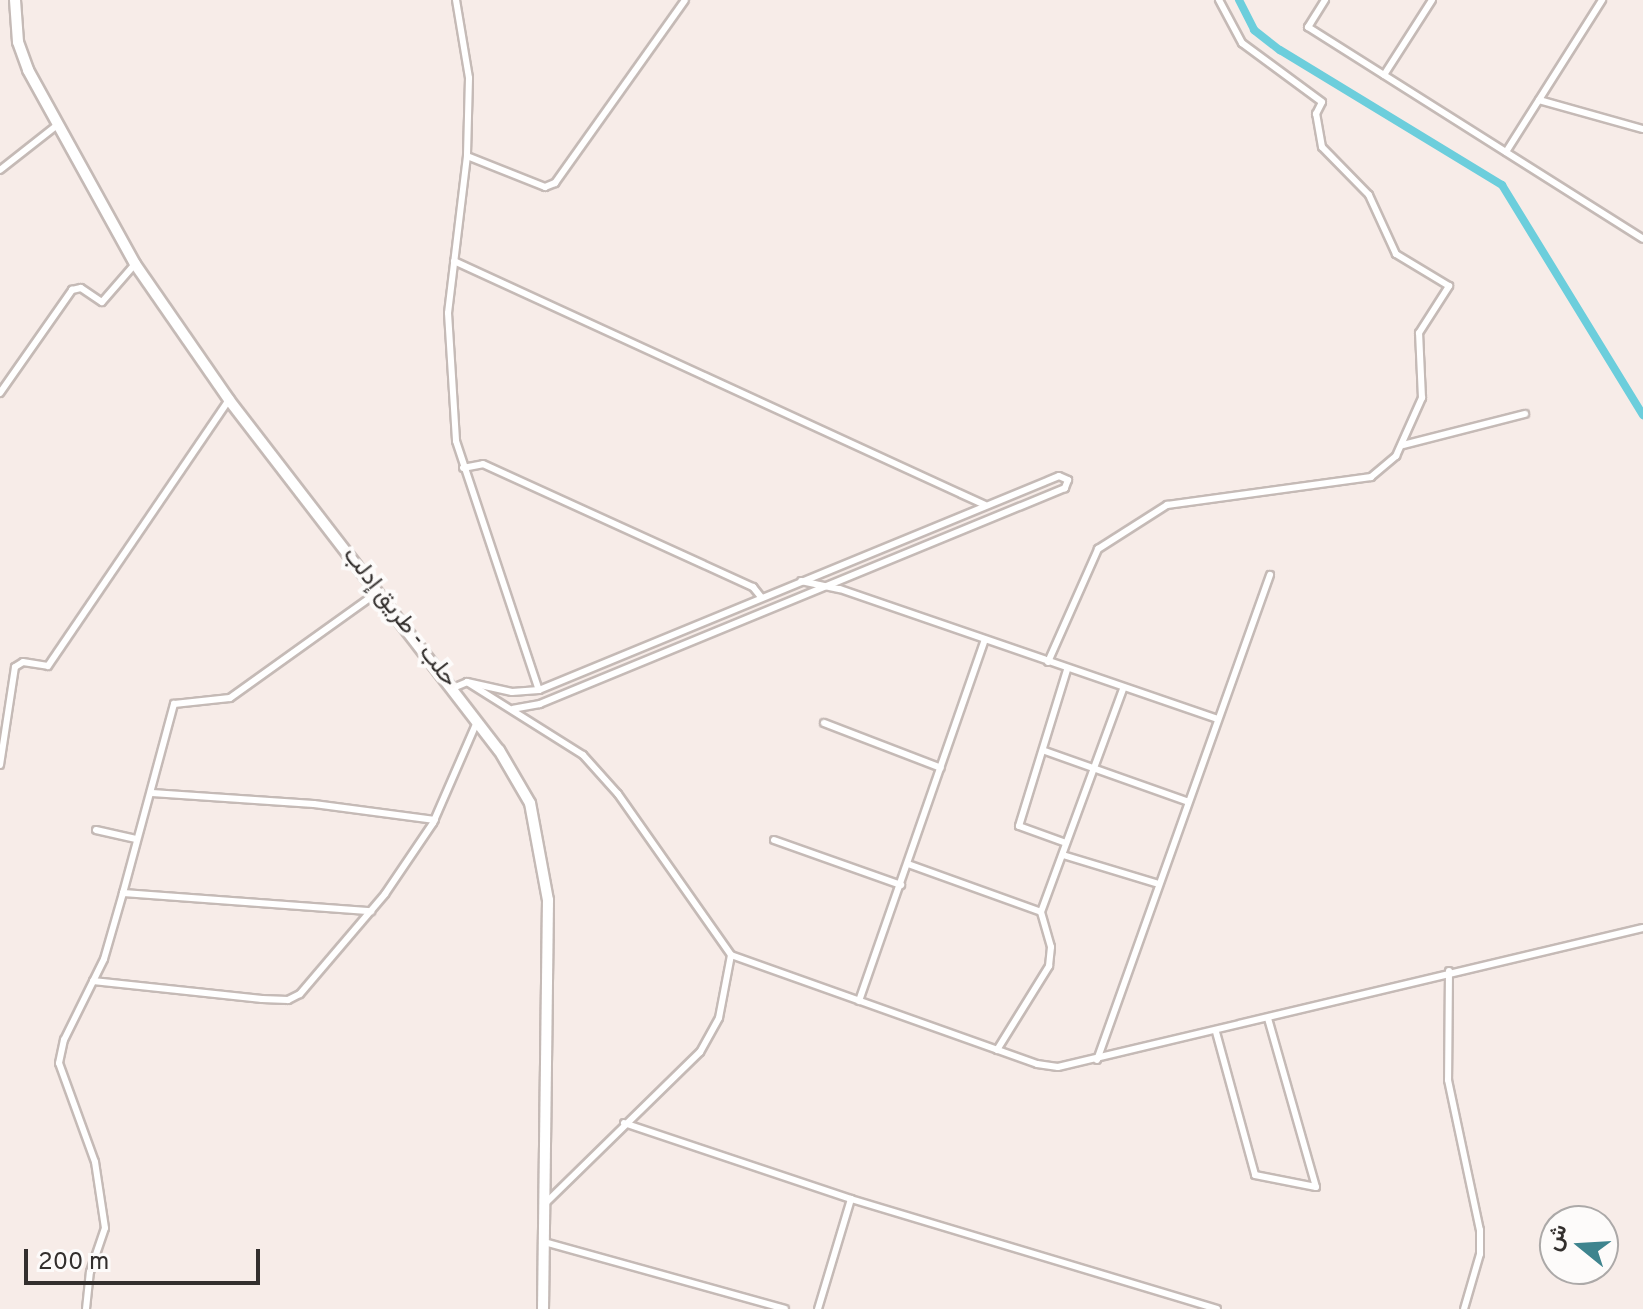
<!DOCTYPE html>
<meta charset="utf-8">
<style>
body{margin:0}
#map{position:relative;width:1643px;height:1309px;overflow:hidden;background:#f7ece8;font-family:Overpass,Vazirmatn,sans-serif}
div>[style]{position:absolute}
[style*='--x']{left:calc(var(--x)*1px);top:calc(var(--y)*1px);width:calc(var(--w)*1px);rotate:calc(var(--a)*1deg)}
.canal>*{height:8px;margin:-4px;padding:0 4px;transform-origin:4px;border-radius:4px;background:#6ccedc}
.roads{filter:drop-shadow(2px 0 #c5bab6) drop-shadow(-2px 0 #c5bab6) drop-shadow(0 2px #c5bab6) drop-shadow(0 -2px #c5bab6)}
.minor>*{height:6px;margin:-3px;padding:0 3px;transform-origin:3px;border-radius:3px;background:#fff}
.trunk>*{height:10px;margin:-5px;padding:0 5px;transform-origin:5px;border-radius:5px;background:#fff}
span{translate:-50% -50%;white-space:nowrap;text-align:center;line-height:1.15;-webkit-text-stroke:8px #fdfbfa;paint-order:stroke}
.street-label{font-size:24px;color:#332f2d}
.north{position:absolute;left:1539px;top:1205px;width:80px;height:80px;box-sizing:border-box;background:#fdfbfa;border:2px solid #aca9a8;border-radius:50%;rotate:288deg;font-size:22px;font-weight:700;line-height:32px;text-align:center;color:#332f2d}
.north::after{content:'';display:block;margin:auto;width:28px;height:36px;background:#3e848e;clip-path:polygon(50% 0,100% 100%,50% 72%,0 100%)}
.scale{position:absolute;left:24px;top:1249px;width:236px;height:36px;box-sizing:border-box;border:4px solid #332f2d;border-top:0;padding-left:10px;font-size:24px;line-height:28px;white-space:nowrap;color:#332f2d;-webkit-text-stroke:6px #fdfbfa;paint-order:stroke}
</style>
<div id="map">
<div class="canal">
<i style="--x:1239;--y:0;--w:34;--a:63"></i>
<i style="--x:1254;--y:30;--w:33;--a:38"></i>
<i style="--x:1280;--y:50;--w:260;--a:31.3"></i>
<i style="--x:1502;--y:185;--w:270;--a:58.5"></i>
</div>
<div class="roads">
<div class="minor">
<i style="--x:456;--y:0;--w:79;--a:80.5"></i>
<i style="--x:469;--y:78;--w:78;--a:91.5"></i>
<i style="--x:467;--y:156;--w:158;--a:96.9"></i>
<i style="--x:448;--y:313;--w:128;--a:86.4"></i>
<i style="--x:456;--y:441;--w:262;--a:71.6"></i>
<i style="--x:1325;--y:0;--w:32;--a:122"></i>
<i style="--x:1308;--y:27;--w:396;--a:32.3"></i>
<i style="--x:1384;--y:75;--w:89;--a:-57.4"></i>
<i style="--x:1539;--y:100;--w:108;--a:15.6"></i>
<i style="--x:1506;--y:152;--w:180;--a:-57.7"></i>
<i style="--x:467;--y:156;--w:84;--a:21.7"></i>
<i style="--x:545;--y:187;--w:11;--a:-22"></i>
<i style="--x:555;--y:183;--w:224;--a:-54.6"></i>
<i style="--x:0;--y:170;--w:71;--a:-38.2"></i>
<i style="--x:454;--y:261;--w:584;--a:24.68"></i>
<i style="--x:0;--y:393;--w:126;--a:-55"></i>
<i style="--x:72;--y:290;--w:9;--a:-13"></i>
<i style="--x:81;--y:288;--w:25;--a:34"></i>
<i style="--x:102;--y:302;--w:50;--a:-49"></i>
<i style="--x:1403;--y:445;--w:126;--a:-14.3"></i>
<i style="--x:463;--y:468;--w:20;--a:-11"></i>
<i style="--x:483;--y:464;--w:297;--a:24.5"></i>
<i style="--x:753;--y:587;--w:13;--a:51"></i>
<i style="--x:801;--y:581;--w:40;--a:12"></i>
<i style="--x:840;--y:589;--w:399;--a:19"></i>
<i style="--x:1048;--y:662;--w:124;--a:-66.1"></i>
<i style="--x:1098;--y:549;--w:82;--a:-32.5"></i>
<i style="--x:1167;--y:505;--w:206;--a:-7.8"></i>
<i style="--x:1371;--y:477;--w:33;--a:-40"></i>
<i style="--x:1396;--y:456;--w:64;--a:-65.9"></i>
<i style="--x:1422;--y:398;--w:65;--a:-92.6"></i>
<i style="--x:1419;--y:333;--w:56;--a:-57.4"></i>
<i style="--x:1449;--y:286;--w:62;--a:-148.9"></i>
<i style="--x:1396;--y:254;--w:65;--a:-114.6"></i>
<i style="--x:1369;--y:195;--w:67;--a:-134.4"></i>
<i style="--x:1322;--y:147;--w:34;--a:-100"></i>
<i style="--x:1316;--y:114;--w:13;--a:-63"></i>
<i style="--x:1322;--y:102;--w:99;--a:-143.6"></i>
<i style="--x:1242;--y:43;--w:49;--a:-118.1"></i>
<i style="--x:467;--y:682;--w:46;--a:12.5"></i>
<i style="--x:512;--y:692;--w:27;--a:-4"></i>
<i style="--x:539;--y:690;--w:562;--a:-22.37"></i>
<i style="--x:1059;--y:476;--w:10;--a:24"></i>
<i style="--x:1068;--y:480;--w:9;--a:111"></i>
<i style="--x:1065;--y:488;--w:568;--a:157.64"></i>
<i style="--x:540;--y:704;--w:27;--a:170"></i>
<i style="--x:453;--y:688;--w:15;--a:-23"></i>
<i style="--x:467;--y:682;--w:137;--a:32.2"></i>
<i style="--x:583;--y:755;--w:52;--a:48.1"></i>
<i style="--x:618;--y:794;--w:197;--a:54.9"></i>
<i style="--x:731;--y:955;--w:64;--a:100.8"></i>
<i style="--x:719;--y:1018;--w:39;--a:119"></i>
<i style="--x:700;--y:1052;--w:219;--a:135.6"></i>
<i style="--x:824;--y:723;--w:125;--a:21"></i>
<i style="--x:1045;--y:751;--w:150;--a:19.5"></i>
<i style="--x:0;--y:765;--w:99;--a:-81.3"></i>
<i style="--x:15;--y:667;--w:9;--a:-32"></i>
<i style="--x:23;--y:662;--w:25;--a:9"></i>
<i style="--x:48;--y:666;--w:322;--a:-55.8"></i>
<i style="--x:152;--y:793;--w:162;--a:3.9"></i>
<i style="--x:314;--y:804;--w:122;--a:7.5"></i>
<i style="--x:96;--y:830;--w:41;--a:12.7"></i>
<i style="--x:774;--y:840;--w:135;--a:19.5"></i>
<i style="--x:1066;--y:843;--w:50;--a:-160.1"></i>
<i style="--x:1019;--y:826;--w:163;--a:-72.9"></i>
<i style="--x:1063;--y:855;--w:97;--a:16.8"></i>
<i style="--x:908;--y:864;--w:141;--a:19.8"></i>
<i style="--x:123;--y:893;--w:196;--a:-74.9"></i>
<i style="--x:174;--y:704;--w:56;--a:-6.1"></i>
<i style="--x:230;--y:698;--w:182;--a:-35.6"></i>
<i style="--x:731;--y:955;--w:325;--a:19.6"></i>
<i style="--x:1037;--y:1064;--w:21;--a:8"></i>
<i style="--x:1058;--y:1067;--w:601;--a:-13.37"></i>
<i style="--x:1449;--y:971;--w:109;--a:90.5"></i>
<i style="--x:1448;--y:1080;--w:153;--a:78"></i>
<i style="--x:1480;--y:1230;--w:24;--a:90"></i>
<i style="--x:1480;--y:1254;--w:57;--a:106.2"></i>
<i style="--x:93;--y:981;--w:170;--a:6.1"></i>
<i style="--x:262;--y:999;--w:26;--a:2"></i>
<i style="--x:288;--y:1000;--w:13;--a:-27"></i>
<i style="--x:300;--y:994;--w:131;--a:-49.6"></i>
<i style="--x:385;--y:894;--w:86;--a:-55.9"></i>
<i style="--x:433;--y:823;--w:110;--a:-66.5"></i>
<i style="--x:859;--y:1001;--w:382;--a:-70.8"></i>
<i style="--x:1216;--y:1032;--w:148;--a:74.7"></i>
<i style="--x:1255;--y:1175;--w:62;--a:11.1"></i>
<i style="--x:1316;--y:1187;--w:175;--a:-105.9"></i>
<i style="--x:997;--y:1050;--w:99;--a:-58.2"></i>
<i style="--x:1049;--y:966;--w:19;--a:-84"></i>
<i style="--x:1051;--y:947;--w:36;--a:-106"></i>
<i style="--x:1041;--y:912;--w:238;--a:-69.8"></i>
<i style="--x:1097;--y:1060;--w:515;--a:-70.37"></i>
<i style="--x:624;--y:1123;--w:239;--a:18.5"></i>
<i style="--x:851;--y:1199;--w:382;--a:16.7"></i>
<i style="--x:544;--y:1242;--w:250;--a:15.5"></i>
<i style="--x:86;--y:1309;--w:37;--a:-84"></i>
<i style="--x:90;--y:1272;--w:46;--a:-71.2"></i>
<i style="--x:105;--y:1228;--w:67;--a:-98.6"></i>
<i style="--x:95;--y:1162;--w:105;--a:-110"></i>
<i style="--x:59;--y:1063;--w:24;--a:-78"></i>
<i style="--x:64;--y:1040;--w:90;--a:-63.7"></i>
<i style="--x:104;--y:959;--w:69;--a:-73.9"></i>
<i style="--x:123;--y:893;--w:249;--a:4.2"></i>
<i style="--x:818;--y:1309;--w:115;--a:-73.3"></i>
</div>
<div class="trunk">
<i style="--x:15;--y:0;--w:42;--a:85.9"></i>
<i style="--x:18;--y:42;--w:30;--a:70"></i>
<i style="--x:28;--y:70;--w:222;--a:61.1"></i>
<i style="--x:135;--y:264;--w:165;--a:55.3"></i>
<i style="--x:229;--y:400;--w:442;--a:52.4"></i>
<i style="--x:499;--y:750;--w:61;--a:59.7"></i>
<i style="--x:530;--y:803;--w:99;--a:79.5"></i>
<i style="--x:548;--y:900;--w:409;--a:90.7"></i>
</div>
</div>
<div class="street-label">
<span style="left:399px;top:618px;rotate:52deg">حلب - طريق إدلب</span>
</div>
<div class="north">ش</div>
<div class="scale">200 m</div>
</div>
